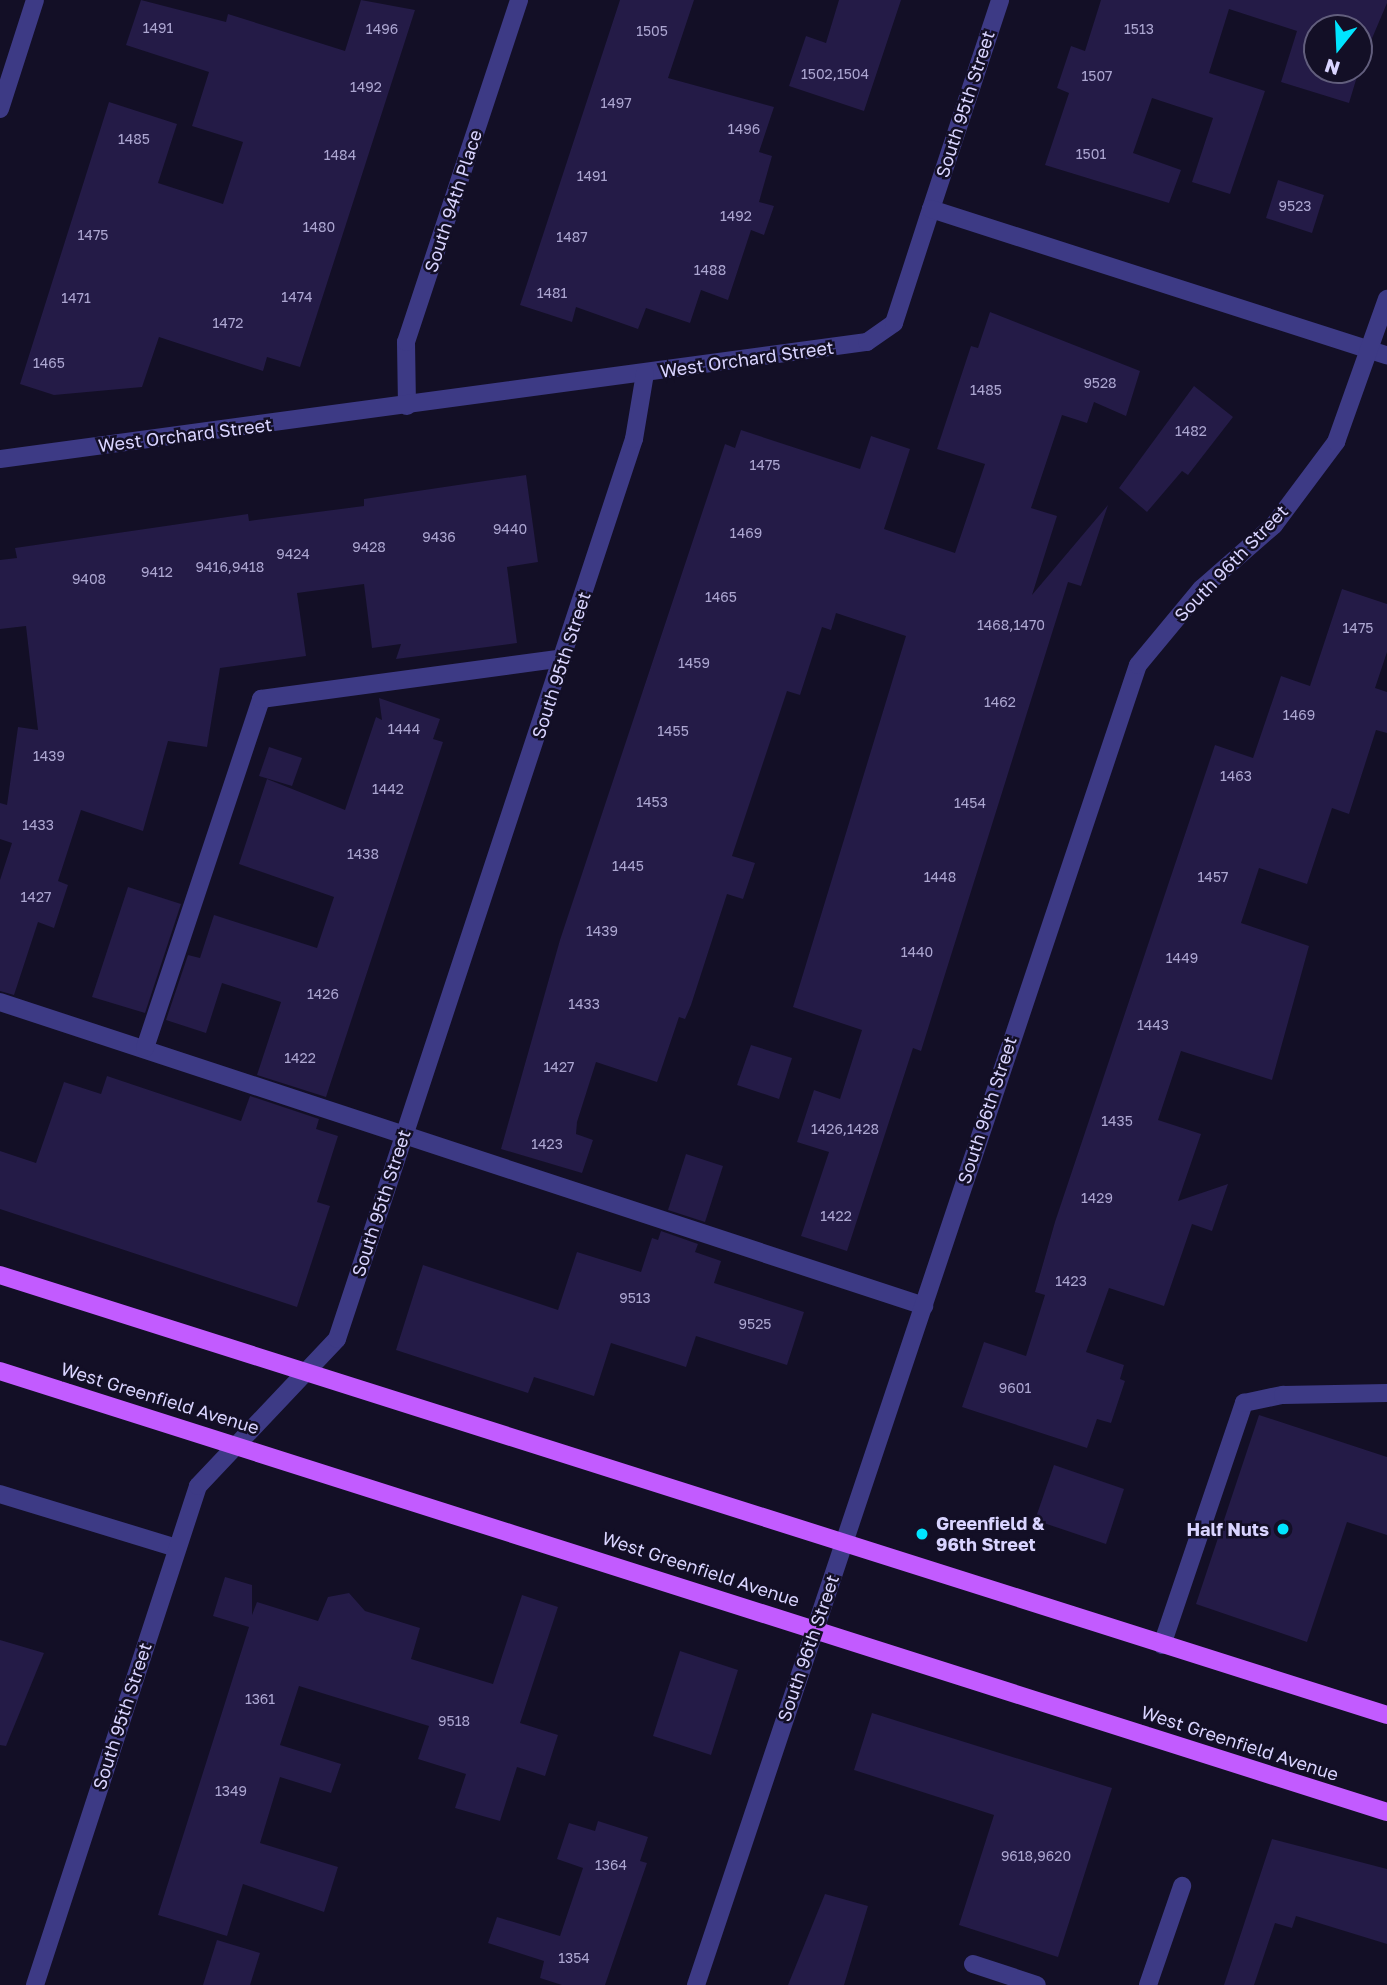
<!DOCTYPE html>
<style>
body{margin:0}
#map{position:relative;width:1387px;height:1985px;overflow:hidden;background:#130f26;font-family:"Golos Text",sans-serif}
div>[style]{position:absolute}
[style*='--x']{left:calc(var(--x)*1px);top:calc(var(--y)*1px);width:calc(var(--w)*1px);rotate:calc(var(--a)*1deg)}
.building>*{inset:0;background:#241b47}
.minor>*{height:18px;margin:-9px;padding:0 9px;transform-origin:9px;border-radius:9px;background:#3d3a85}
.major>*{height:18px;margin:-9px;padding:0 9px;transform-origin:9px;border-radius:9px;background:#c25bff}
.dots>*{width:19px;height:19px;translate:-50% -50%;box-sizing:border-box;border:4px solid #130f26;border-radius:50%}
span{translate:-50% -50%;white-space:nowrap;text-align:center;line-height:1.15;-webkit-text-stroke:5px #130f26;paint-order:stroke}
.number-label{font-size:14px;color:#aca6d1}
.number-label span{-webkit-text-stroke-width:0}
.street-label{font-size:18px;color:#d9d4ff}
.poi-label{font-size:18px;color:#d9d4ff;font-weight:700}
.left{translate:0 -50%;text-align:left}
.right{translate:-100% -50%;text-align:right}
.north{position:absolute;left:1303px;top:14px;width:70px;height:70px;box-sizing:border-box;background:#130f26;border:2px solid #625e7d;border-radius:50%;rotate:198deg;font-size:19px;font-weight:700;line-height:28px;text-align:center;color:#d9d4ff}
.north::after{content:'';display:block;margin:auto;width:24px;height:32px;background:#00e5ff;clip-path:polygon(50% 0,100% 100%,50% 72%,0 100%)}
</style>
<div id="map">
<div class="building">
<i style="clip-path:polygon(141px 0,226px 22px,228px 14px,345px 51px,361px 0,415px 10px,300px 367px,267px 357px,263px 371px,159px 337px,142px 387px,54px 395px,20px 384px,109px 102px,177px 124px,158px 183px,223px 204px,243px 142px,192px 126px,209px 72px,126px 45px)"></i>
<i style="clip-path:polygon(620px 0,694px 0,668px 78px,774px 107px,759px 152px,772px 156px,759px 202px,774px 206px,764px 235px,751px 230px,728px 300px,701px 290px,690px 323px,646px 308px,638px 329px,576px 307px,572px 322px,520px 305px)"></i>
<i style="clip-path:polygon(839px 0,901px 0,864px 111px,789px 86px,806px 36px,826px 43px)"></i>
<i style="clip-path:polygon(1101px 0,1387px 0,1387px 3px,1359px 69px,1359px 28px,1317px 28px,1317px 70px,1359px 70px,1349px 103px,1281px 82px,1297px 31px,1229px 9px,1209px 73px,1265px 91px,1230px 194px,1192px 182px,1213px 118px,1152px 98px,1133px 153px,1181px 170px,1169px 203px,1045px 165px,1069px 93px,1057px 88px,1071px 46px,1085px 51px)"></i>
<i style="clip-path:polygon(1278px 180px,1324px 195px,1312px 233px,1266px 218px)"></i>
<i style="clip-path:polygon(990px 312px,1140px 371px,1126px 416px,1094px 402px,1087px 423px,1062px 415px,1031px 508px,1057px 516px,1032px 595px,1108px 505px,1081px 586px,1068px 582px,921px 1051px,913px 1048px,847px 1251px,801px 1236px,829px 1152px,797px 1142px,814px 1090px,840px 1099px,862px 1030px,793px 1007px,906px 636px,836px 613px,831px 630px,822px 627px,800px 695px,787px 691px,732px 856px,755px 863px,743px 899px,727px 894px,691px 1005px,685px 1019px,679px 1017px,657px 1082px,596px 1062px,577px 1122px,576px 1134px,593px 1140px,582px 1173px,501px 1149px,560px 940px,725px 444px,735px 448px,741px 430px,860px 469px,871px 436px,910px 449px,884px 529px,955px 553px,985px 464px,937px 449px,971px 346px,978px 348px)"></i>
<i style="clip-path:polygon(1194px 386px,1233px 417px,1188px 475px,1182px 471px,1147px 512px,1119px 488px)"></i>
<i style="clip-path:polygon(526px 475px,538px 562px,507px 567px,517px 643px,396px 659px,401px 644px,372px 648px,364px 584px,297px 593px,306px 656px,220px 668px,207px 747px,168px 741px,143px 831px,81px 810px,58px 881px,68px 885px,54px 928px,38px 922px,14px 995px,0 991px,0 880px,12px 843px,0 839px,0 803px,7px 805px,18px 727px,38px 730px,26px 626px,0 629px,0 560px,17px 558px,15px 548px,248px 514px,249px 521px,364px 506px,364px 499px)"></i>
<i style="clip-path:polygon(1342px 589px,1387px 604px,1387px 652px,1375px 688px,1387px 692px,1387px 733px,1376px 730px,1349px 814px,1332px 808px,1307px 884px,1259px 868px,1241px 923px,1309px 946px,1272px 1080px,1181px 1051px,1158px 1120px,1201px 1134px,1178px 1201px,1228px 1184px,1212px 1231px,1192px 1224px,1164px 1306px,1109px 1288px,1086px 1352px,1124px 1365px,1120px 1379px,1125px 1381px,1111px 1423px,1097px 1419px,1087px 1448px,962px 1407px,984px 1342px,1026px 1356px,1045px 1295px,1035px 1292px,1055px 1222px,1215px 745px,1253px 758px,1281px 676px,1310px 686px)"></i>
<i style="clip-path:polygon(379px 698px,440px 719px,433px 739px,443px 742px,326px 1097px,257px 1075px,281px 1002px,222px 983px,206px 1033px,166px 1020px,188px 955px,200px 958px,214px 915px,317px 948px,334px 897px,239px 864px,267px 779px,345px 810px,376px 717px,382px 720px)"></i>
<i style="clip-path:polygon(269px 747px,302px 758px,292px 786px,259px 776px)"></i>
<i style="clip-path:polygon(128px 887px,181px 904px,145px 1013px,92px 997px)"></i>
<i style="clip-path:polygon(751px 1045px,792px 1058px,779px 1099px,737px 1085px)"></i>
<i style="clip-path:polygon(107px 1076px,241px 1121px,250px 1096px,319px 1119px,316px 1129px,338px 1136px,317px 1202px,330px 1206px,297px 1307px,0 1209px,0 1151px,36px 1163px,64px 1082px,101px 1094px)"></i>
<i style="clip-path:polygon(686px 1154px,723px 1166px,705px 1222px,668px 1210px)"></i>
<i style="clip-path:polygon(661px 1231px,698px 1244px,695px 1252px,721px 1261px,714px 1283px,804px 1312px,787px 1365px,696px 1336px,686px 1367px,611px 1343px,594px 1396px,534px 1377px,528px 1393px,396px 1350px,423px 1265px,558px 1310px,577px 1252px,641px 1272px,652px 1238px,658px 1240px)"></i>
<i style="clip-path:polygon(1259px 1415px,1387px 1457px,1387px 1535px,1347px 1522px,1307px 1642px,1196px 1604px)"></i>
<i style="clip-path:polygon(1054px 1465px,1124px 1489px,1106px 1544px,1035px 1520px)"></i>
<i style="clip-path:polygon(225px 1577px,252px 1585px,252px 1615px,257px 1602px,318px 1621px,328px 1597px,349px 1593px,365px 1611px,420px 1628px,411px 1659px,493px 1684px,522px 1595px,558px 1607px,520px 1723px,558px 1735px,545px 1776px,517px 1767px,500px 1821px,455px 1808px,466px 1774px,418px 1759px,429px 1726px,299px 1686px,280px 1745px,341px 1764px,331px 1793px,280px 1777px,260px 1843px,338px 1867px,324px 1912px,243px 1884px,227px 1936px,158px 1915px,249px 1627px,213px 1616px)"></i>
<i style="clip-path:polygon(0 1640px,44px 1653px,6px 1746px,0 1745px)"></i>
<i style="clip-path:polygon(680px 1651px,738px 1670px,711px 1755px,653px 1736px)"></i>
<i style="clip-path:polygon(872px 1713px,1112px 1788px,1058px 1957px,959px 1925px,994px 1815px,854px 1770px)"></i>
<i style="clip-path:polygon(598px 1821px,648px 1837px,640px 1861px,647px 1863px,605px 1985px,562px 1985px,540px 1978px,544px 1961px,488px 1943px,497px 1917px,560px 1936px,583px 1868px,557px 1859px,569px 1823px,595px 1831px)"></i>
<i style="clip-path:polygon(1272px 1839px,1387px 1869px,1387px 1944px,1296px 1916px,1292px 1928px,1275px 1923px,1254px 1985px,1224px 1985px)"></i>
<i style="clip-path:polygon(825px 1894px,868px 1906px,844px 1985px,788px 1985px)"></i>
<i style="clip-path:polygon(217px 1940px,260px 1953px,250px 1985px,203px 1985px)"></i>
</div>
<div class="minor">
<i style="--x:0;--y:109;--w:114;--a:-72.2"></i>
<i style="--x:931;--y:209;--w:220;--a:-71.7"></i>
<i style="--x:407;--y:406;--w:64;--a:-90.9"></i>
<i style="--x:406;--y:342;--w:360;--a:-71.7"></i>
<i style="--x:0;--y:459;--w:875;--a:-7.69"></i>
<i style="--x:867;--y:342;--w:33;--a:-35"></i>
<i style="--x:894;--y:323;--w:120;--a:-72"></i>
<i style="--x:931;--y:209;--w:479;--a:17.8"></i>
<i style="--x:0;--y:1002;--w:973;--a:18.21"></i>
<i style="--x:145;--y:1048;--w:368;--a:-71.6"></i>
<i style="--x:261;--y:699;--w:305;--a:-7.7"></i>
<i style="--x:0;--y:1494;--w:185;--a:17"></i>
<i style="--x:1162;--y:1645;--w:256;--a:-71.3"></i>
<i style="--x:1244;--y:1403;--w:40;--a:-12"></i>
<i style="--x:1283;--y:1395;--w:104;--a:-1.1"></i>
<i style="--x:973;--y:1964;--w:67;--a:18.2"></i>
<i style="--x:35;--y:1985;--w:525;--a:-71.91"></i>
<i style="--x:198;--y:1486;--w:202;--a:-46.6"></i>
<i style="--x:337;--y:1339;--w:948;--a:-71.74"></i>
<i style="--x:634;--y:439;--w:67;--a:-80.5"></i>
<i style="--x:696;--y:1985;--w:1392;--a:-71.49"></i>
<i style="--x:1138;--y:665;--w:99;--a:-50.3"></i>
<i style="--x:1201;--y:589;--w:97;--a:-41.2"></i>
<i style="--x:1274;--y:525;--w:104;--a:-53.2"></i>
<i style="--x:1336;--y:442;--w:152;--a:-70.4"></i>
<i style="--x:1148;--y:1985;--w:105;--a:-71"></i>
</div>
<div class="major">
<i style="--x:0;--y:1275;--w:1455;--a:17.6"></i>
<i style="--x:0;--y:1371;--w:1455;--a:17.64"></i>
</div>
<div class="dots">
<i style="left:1283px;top:1529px;background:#00e5ff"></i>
<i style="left:922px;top:1534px;background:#00e5ff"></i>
</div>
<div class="number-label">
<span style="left:158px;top:28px">1491</span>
<span style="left:382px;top:29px">1496</span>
<span style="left:1139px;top:29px">1513</span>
<span style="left:652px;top:31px">1505</span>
<span style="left:835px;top:74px">1502,1504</span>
<span style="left:1097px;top:76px">1507</span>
<span style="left:366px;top:87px">1492</span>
<span style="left:616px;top:103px">1497</span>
<span style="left:744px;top:129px">1496</span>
<span style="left:134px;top:139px">1485</span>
<span style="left:1091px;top:154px">1501</span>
<span style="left:340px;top:155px">1484</span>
<span style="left:592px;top:176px">1491</span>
<span style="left:1295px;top:206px">9523</span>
<span style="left:736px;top:216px">1492</span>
<span style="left:319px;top:227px">1480</span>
<span style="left:93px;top:235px">1475</span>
<span style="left:572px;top:237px">1487</span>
<span style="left:710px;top:270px">1488</span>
<span style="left:552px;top:293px">1481</span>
<span style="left:297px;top:297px">1474</span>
<span style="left:76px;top:298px">1471</span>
<span style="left:228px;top:323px">1472</span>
<span style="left:49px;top:363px">1465</span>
<span style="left:1100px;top:383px">9528</span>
<span style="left:986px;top:390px">1485</span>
<span style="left:1191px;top:431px">1482</span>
<span style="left:765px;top:465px">1475</span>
<span style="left:510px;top:529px">9440</span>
<span style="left:746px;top:533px">1469</span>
<span style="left:439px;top:537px">9436</span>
<span style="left:369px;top:547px">9428</span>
<span style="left:293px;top:554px">9424</span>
<span style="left:230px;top:567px">9416,9418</span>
<span style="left:157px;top:572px">9412</span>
<span style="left:89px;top:579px">9408</span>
<span style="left:721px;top:597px">1465</span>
<span style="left:1011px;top:625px">1468,1470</span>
<span style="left:1358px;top:628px">1475</span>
<span style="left:694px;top:663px">1459</span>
<span style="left:1000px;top:702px">1462</span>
<span style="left:1299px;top:715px">1469</span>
<span style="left:404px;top:729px">1444</span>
<span style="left:673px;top:731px">1455</span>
<span style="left:49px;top:756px">1439</span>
<span style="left:1236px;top:776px">1463</span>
<span style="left:388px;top:789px">1442</span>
<span style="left:652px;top:802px">1453</span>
<span style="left:970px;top:803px">1454</span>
<span style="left:38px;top:825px">1433</span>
<span style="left:363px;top:854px">1438</span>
<span style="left:628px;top:866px">1445</span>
<span style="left:940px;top:877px">1448</span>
<span style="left:1213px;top:877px">1457</span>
<span style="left:36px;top:897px">1427</span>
<span style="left:602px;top:931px">1439</span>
<span style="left:917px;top:952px">1440</span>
<span style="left:1182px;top:958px">1449</span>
<span style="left:323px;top:994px">1426</span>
<span style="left:584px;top:1004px">1433</span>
<span style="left:1153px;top:1025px">1443</span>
<span style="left:300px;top:1058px">1422</span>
<span style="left:559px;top:1067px">1427</span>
<span style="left:1117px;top:1121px">1435</span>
<span style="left:845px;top:1129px">1426,1428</span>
<span style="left:547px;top:1144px">1423</span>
<span style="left:1097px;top:1198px">1429</span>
<span style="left:836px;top:1216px">1422</span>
<span style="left:1071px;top:1281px">1423</span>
<span style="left:635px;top:1298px">9513</span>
<span style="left:755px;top:1324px">9525</span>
<span style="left:1015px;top:1388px">9601</span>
<span style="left:260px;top:1699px">1361</span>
<span style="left:454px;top:1721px">9518</span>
<span style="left:231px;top:1791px">1349</span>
<span style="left:1036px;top:1856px">9618,9620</span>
<span style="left:611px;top:1865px">1364</span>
<span style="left:574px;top:1958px">1354</span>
</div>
<div class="street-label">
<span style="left:965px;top:104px;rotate:-72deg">South 95th Street</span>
<span style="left:453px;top:201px;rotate:-72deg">South 94th Place</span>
<span style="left:747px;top:359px;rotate:-8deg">West Orchard Street</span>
<span style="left:185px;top:435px;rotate:-7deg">West Orchard Street</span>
<span style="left:1231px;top:563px;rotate:-46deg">South 96th Street</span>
<span style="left:561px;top:665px;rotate:-72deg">South 95th Street</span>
<span style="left:987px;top:1110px;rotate:-72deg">South 96th Street</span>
<span style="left:381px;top:1203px;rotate:-72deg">South 95th Street</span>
<span style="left:160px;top:1398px;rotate:17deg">West Greenfield Avenue</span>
<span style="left:701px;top:1569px;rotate:18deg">West Greenfield Avenue</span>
<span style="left:808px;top:1648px;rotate:-71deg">South 96th Street</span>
<span style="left:122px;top:1716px;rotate:-72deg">South 95th Street</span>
<span style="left:1240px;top:1743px;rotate:18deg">West Greenfield Avenue</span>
</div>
<div class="poi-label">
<span class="left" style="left:936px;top:1534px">Greenfield &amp;<br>96th Street</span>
<span class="right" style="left:1269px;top:1529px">Half Nuts</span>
</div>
<div class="north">N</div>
</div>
